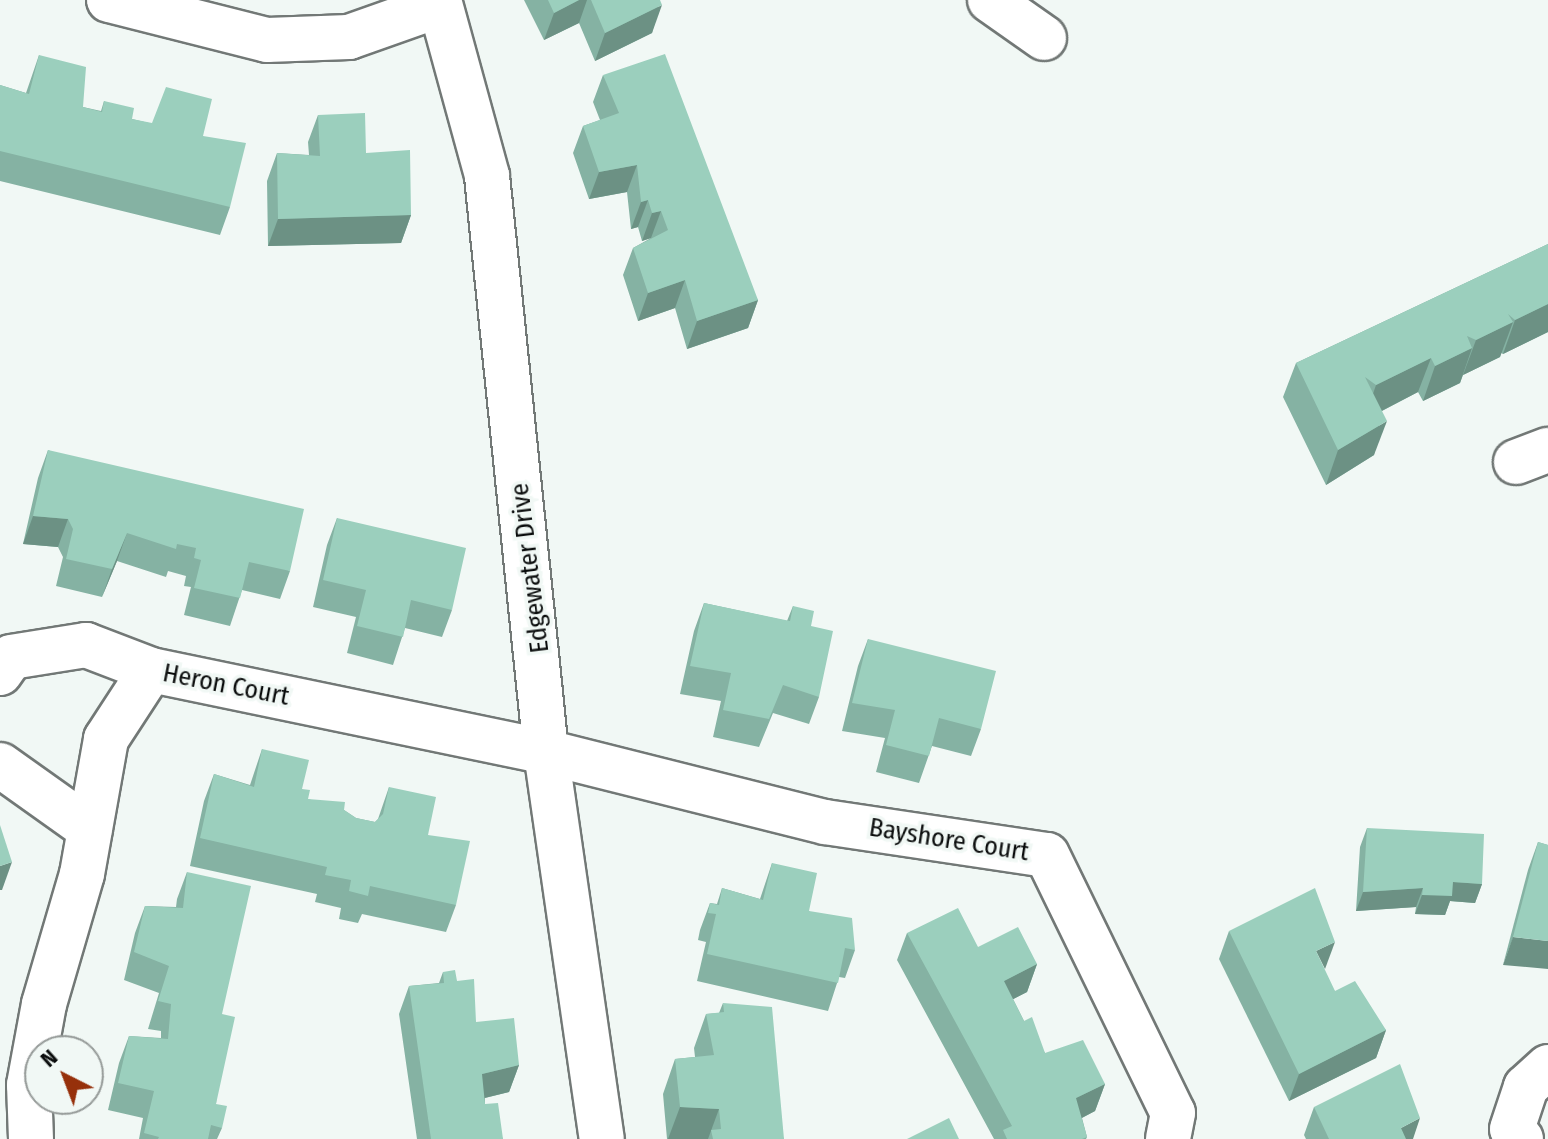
<!DOCTYPE html>
<style>
body{margin:0}
#map{position:relative;width:1548px;height:1139px;overflow:hidden;background:#f1f8f5;font-family:"Fira Sans Condensed",sans-serif}
div>[style]{position:absolute}
[style*='--x']{left:calc(var(--x)*1px);top:calc(var(--y)*1px);width:calc(var(--w)*1px);rotate:calc(var(--a)*1deg)}
.roads{filter:drop-shadow(2px 0 #727876) drop-shadow(-2px 0 #727876) drop-shadow(0 2px #727876) drop-shadow(0 -2px #727876)}
.minor>*{height:44px;margin:-22px;padding:0 22px;transform-origin:22px;border-radius:22px;background:#fff}
.wall>*{inset:0;background:#85b2a3}
.shaded-wall>*{inset:0;background:#6c9184}
.building>*{inset:0;background:#9bcfbd}
span{translate:-50% -50%;white-space:nowrap;text-align:center;line-height:1.15;-webkit-text-stroke:7px #f1f8f5;paint-order:stroke}
.street-label{font-size:26px;color:#0a0c0c}
.north{position:absolute;left:24px;top:1035px;width:80px;height:80px;box-sizing:border-box;background:#f1f8f5;border:2px solid #959a98;border-radius:50%;rotate:318deg;font-size:22px;font-weight:700;line-height:32px;text-align:center;color:#0a0c0c}
.north::after{content:'';display:block;margin:auto;width:28px;height:36px;background:#96300b;clip-path:polygon(50% 0,100% 100%,50% 72%,0 100%)}
</style>
<div id="map">
<div class="roads">
<div class="minor">
<i style="--x:109;--y:0;--w:163;--a:14.2"></i>
<i style="--x:267;--y:40;--w:82;--a:-2.1"></i>
<i style="--x:349;--y:37;--w:96;--a:-19.4"></i>
<i style="--x:439;--y:0;--w:182;--a:74.7"></i>
<i style="--x:487;--y:176;--w:579;--a:84.15"></i>
<i style="--x:546;--y:752;--w:391;--a:81.8"></i>
<i style="--x:990;--y:0;--w:66;--a:35.1"></i>
<i style="--x:1516;--y:462;--w:34;--a:-21"></i>
<i style="--x:0;--y:673;--w:19;--a:-55"></i>
<i style="--x:11;--y:657;--w:76;--a:-9.1"></i>
<i style="--x:86;--y:645;--w:70;--a:21"></i>
<i style="--x:0;--y:765;--w:110;--a:35.4"></i>
<i style="--x:31;--y:1139;--w:54;--a:-92.1"></i>
<i style="--x:29;--y:1085;--w:82;--a:-79.5"></i>
<i style="--x:44;--y:1004;--w:135;--a:-73.7"></i>
<i style="--x:82;--y:874;--w:137;--a:-79.9"></i>
<i style="--x:106;--y:739;--w:82;--a:-56.9"></i>
<i style="--x:151;--y:670;--w:403;--a:11.7"></i>
<i style="--x:546;--y:752;--w:288;--a:14.1"></i>
<i style="--x:825;--y:822;--w:224;--a:8.5"></i>
<i style="--x:1047;--y:855;--w:287;--a:64"></i>
<i style="--x:1173;--y:1113;--w:26;--a:101"></i>
<i style="--x:1521;--y:1139;--w:13;--a:-132"></i>
<i style="--x:1512;--y:1129;--w:44;--a:-71.6"></i>
<i style="--x:1526;--y:1087;--w:30;--a:-42"></i>
</div>
</div>
<div class="wall">
<i style="clip-path:polygon(524px 0,660px 0,652px 33px,595px 61px,579px 23px,544px 40px)"></i>
<i style="clip-path:polygon(39px 55px,83px 107px,101px 111px,104px 101px,132px 119px,203px 136px,230px 207px,220px 235px,0 181px,0 85px,26px 93px)"></i>
<i style="clip-path:polygon(603px 75px,758px 300px,748px 328px,687px 349px,675px 308px,638px 321px,623px 275px,633px 248px,651px 238px,642px 241px,638px 227px,631px 229px,627px 192px,589px 199px,573px 153px,583px 126px,600px 120px,593px 102px)"></i>
<i style="clip-path:polygon(318px 115px,366px 153px,411px 215px,401px 243px,268px 246px,267px 181px,277px 153px,309px 155px,308px 142px)"></i>
<i style="clip-path:polygon(1548px 244px,1548px 332px,1503px 354px,1501px 353px,1500px 357px,1463px 375px,1460px 383px,1423px 401px,1418px 392px,1382px 411px,1374px 455px,1326px 485px,1283px 397px,1296px 363px)"></i>
<i style="clip-path:polygon(48px 450px,290px 571px,280px 599px,242px 590px,230px 626px,184px 615px,191px 587px,184px 586px,186px 576px,168px 571px,166px 577px,117px 561px,102px 597px,56px 586px,63px 557px,58px 547px,23px 544px,38px 478px)"></i>
<i style="clip-path:polygon(337px 518px,452px 610px,442px 637px,405px 628px,393px 665px,347px 653px,356px 617px,313px 607px,327px 545px)"></i>
<i style="clip-path:polygon(704px 603px,787px 621px,793px 606px,811px 626px,819px 697px,809px 724px,773px 713px,759px 747px,713px 737px,721px 701px,680px 694px,694px 631px)"></i>
<i style="clip-path:polygon(868px 639px,981px 729px,971px 756px,932px 746px,919px 783px,876px 772px,885px 738px,842px 731px,858px 666px)"></i>
<i style="clip-path:polygon(262px 749px,302px 789px,308px 799px,344px 810px,356px 818px,375px 822px,378px 819px,389px 787px,428px 835px,456px 905px,446px 932px,362px 914px,358px 923px,339px 919px,341px 908px,315px 902px,317px 894px,190px 866px,204px 801px,214px 774px,250px 785px)"></i>
<i style="clip-path:polygon(1367px 828px,1482px 884px,1475px 903px,1450px 901px,1445px 915px,1415px 914px,1416px 907px,1356px 911px,1360px 847px)"></i>
<i style="clip-path:polygon(1538px 842px,1548px 845px,1503px 965px,1528px 870px)"></i>
<i style="clip-path:polygon(772px 863px,809px 911px,855px 950px,845px 978px,839px 977px,828px 1011px,697px 981px,706px 942px,698px 940px,700px 930px,710px 903px,717px 904px,722px 888px,760px 899px)"></i>
<i style="clip-path:polygon(187px 872px,222px 1014px,216px 1104px,222px 1128px,217px 1139px,139px 1139px,143px 1118px,108px 1110px,119px 1063px,129px 1036px,161px 1038px,161px 1031px,148px 1029px,159px 993px,124px 980px,135px 933px,145px 906px,176px 907px,177px 899px)"></i>
<i style="clip-path:polygon(1229px 931px,1335px 991px,1386px 1030px,1376px 1058px,1289px 1101px,1219px 959px)"></i>
<i style="clip-path:polygon(907px 933px,978px 947px,1037px 964px,1027px 992px,1013px 999px,1024px 1021px,1045px 1053px,1105px 1084px,1095px 1111px,1082px 1118px,1087px 1137px,1086px 1139px,994px 1139px,897px 960px)"></i>
<i style="clip-path:polygon(443px 972px,457px 981px,476px 1022px,519px 1065px,509px 1092px,485px 1098px,485px 1104px,503px 1139px,417px 1139px,399px 1014px,409px 986px,439px 983px)"></i>
<i style="clip-path:polygon(723px 1003px,784px 1139px,667px 1139px,663px 1094px,675px 1059px,695px 1057px,694px 1048px,706px 1014px,719px 1013px)"></i>
<i style="clip-path:polygon(1314px 1107px,1413px 1139px,1306px 1139px,1304px 1135px)"></i>
</div>
<div class="shaded-wall">
<i style="clip-path:polygon(579px 0,587px 0,579px 23px,544px 40px,554px 13px)"></i>
<i style="clip-path:polygon(662px 5px,652px 33px,595px 61px,605px 33px)"></i>
<i style="clip-path:polygon(637px 165px,627px 192px,589px 199px,599px 172px)"></i>
<i style="clip-path:polygon(648px 200px,638px 227px,631px 229px,641px 202px)"></i>
<i style="clip-path:polygon(661px 211px,651px 238px,642px 241px,652px 213px)"></i>
<i style="clip-path:polygon(411px 215px,401px 243px,268px 246px,278px 219px)"></i>
<i style="clip-path:polygon(685px 280px,675px 308px,638px 321px,648px 293px)"></i>
<i style="clip-path:polygon(758px 300px,748px 328px,687px 349px,697px 321px)"></i>
<i style="clip-path:polygon(1548px 304px,1548px 332px,1503px 354px,1515px 320px)"></i>
<i style="clip-path:polygon(1513px 322px,1500px 357px,1463px 375px,1476px 340px)"></i>
<i style="clip-path:polygon(1472px 348px,1460px 383px,1423px 401px,1435px 366px)"></i>
<i style="clip-path:polygon(1431px 358px,1418px 392px,1364px 420px,1376px 385px)"></i>
<i style="clip-path:polygon(1387px 421px,1374px 455px,1326px 485px,1338px 450px)"></i>
<i style="clip-path:polygon(33px 516px,68px 519px,58px 547px,23px 544px)"></i>
<i style="clip-path:polygon(127px 533px,117px 561px,102px 597px,112px 569px)"></i>
<i style="clip-path:polygon(12px 862px,2px 890px,0 890px,0 866px)"></i>
<i style="clip-path:polygon(1453px 882px,1482px 884px,1475px 903px,1450px 901px,1445px 915px,1415px 914px,1422px 895px)"></i>
<i style="clip-path:polygon(1423px 888px,1416px 907px,1356px 911px,1363px 892px)"></i>
<i style="clip-path:polygon(1513px 937px,1548px 941px,1548px 969px,1503px 965px)"></i>
<i style="clip-path:polygon(1335px 942px,1325px 969px,1316px 951px)"></i>
<i style="clip-path:polygon(1037px 964px,1027px 992px,994px 1009px,1004px 981px)"></i>
<i style="clip-path:polygon(1386px 1030px,1376px 1058px,1289px 1101px,1299px 1074px)"></i>
<i style="clip-path:polygon(519px 1065px,509px 1092px,472px 1101px,482px 1074px)"></i>
<i style="clip-path:polygon(1105px 1084px,1095px 1111px,1066px 1126px,1076px 1098px)"></i>
<i style="clip-path:polygon(680px 1107px,719px 1109px,708px 1139px,668px 1139px)"></i>
<i style="clip-path:polygon(1420px 1118px,1413px 1139px,1396px 1139px,1401px 1128px)"></i>
</div>
<div class="building">
<i style="clip-path:polygon(548px 0,579px 0,554px 13px)"></i>
<i style="clip-path:polygon(591px 0,660px 0,662px 5px,605px 33px)"></i>
<i style="clip-path:polygon(665px 54px,758px 300px,697px 321px,685px 280px,648px 293px,633px 248px,668px 230px,661px 211px,652px 213px,648px 200px,641px 202px,637px 165px,599px 172px,583px 126px,619px 113px,603px 75px)"></i>
<i style="clip-path:polygon(39px 55px,86px 67px,83px 107px,102px 112px,104px 101px,134px 108px,132px 119px,152px 123px,166px 87px,212px 99px,203px 136px,246px 143px,230px 207px,0 151px,0 85px,29px 94px)"></i>
<i style="clip-path:polygon(365px 113px,366px 153px,410px 150px,411px 215px,278px 219px,277px 153px,320px 156px,318px 115px)"></i>
<i style="clip-path:polygon(1548px 244px,1548px 304px,1515px 320px,1508px 314px,1513px 322px,1476px 340px,1467px 336px,1472px 348px,1435px 366px,1431px 358px,1376px 385px,1365px 377px,1387px 421px,1338px 450px,1296px 363px)"></i>
<i style="clip-path:polygon(48px 450px,304px 509px,290px 571px,249px 562px,240px 598px,194px 588px,201px 560px,194px 558px,196px 548px,177px 544px,176px 549px,127px 533px,112px 569px,66px 559px,73px 529px,68px 519px,33px 516px)"></i>
<i style="clip-path:polygon(337px 518px,466px 548px,452px 610px,411px 600px,403px 637px,357px 626px,366px 590px,323px 580px)"></i>
<i style="clip-path:polygon(704px 603px,790px 621px,793px 606px,814px 611px,811px 626px,833px 631px,819px 697px,783px 685px,769px 719px,723px 710px,731px 673px,690px 666px)"></i>
<i style="clip-path:polygon(868px 639px,996px 671px,981px 729px,939px 718px,929px 756px,886px 745px,895px 710px,852px 703px)"></i>
<i style="clip-path:polygon(262px 749px,309px 760px,302px 789px,310px 790px,308px 799px,345px 802px,344px 810px,356px 818px,375px 822px,383px 814px,389px 787px,436px 797px,428px 835px,470px 841px,456px 905px,370px 886px,368px 896px,349px 891px,351px 880px,325px 875px,327px 867px,200px 838px,214px 774px,254px 787px)"></i>
<i style="clip-path:polygon(0 825px,12px 862px,0 866px)"></i>
<i style="clip-path:polygon(1367px 828px,1484px 834px,1482px 884px,1453px 882px,1452px 896px,1422px 895px,1423px 888px,1363px 892px)"></i>
<i style="clip-path:polygon(1538px 842px,1548px 845px,1548px 941px,1513px 937px)"></i>
<i style="clip-path:polygon(772px 863px,817px 873px,809px 911px,852px 918px,855px 950px,845px 948px,838px 983px,707px 954px,716px 914px,708px 913px,710px 903px,719px 905px,722px 888px,763px 900px)"></i>
<i style="clip-path:polygon(187px 872px,251px 886px,222px 1014px,235px 1017px,216px 1104px,227px 1106px,222px 1128px,211px 1125px,208px 1139px,158px 1139px,159px 1137px,144px 1133px,154px 1091px,118px 1083px,129px 1036px,168px 1039px,171px 1004px,158px 1001px,169px 966px,134px 952px,145px 906px,183px 908px)"></i>
<i style="clip-path:polygon(1315px 888px,1335px 942px,1316px 951px,1335px 991px,1355px 981px,1386px 1030px,1299px 1074px,1229px 931px)"></i>
<i style="clip-path:polygon(958px 908px,978px 947px,1018px 927px,1037px 964px,1004px 981px,1024px 1021px,1032px 1017px,1045px 1053px,1083px 1040px,1105px 1084px,1076px 1098px,1087px 1137px,1082px 1139px,1007px 1139px,1003px 1130px,1012px 1126px,907px 933px)"></i>
<i style="clip-path:polygon(455px 970px,457px 981px,474px 979px,476px 1022px,514px 1018px,519px 1065px,482px 1074px,485px 1104px,498px 1103px,503px 1139px,431px 1139px,409px 986px,444px 983px,443px 972px)"></i>
<i style="clip-path:polygon(723px 1003px,772px 1007px,784px 1139px,713px 1139px,711px 1130px,721px 1129px,719px 1109px,680px 1107px,675px 1059px,714px 1055px,706px 1014px,724px 1012px)"></i>
<i style="clip-path:polygon(1400px 1064px,1420px 1118px,1401px 1128px,1406px 1139px,1329px 1139px,1314px 1107px)"></i>
<i style="clip-path:polygon(949px 1118px,959px 1139px,907px 1139px)"></i>
</div>
<div class="street-label">
<span style="left:530px;top:568px;rotate:-97deg">Edgewater Drive</span>
<span style="left:226px;top:685px;rotate:11deg">Heron Court</span>
<span style="left:949px;top:840px;rotate:9deg">Bayshore Court</span>
</div>
<div class="north">N</div>
</div>
